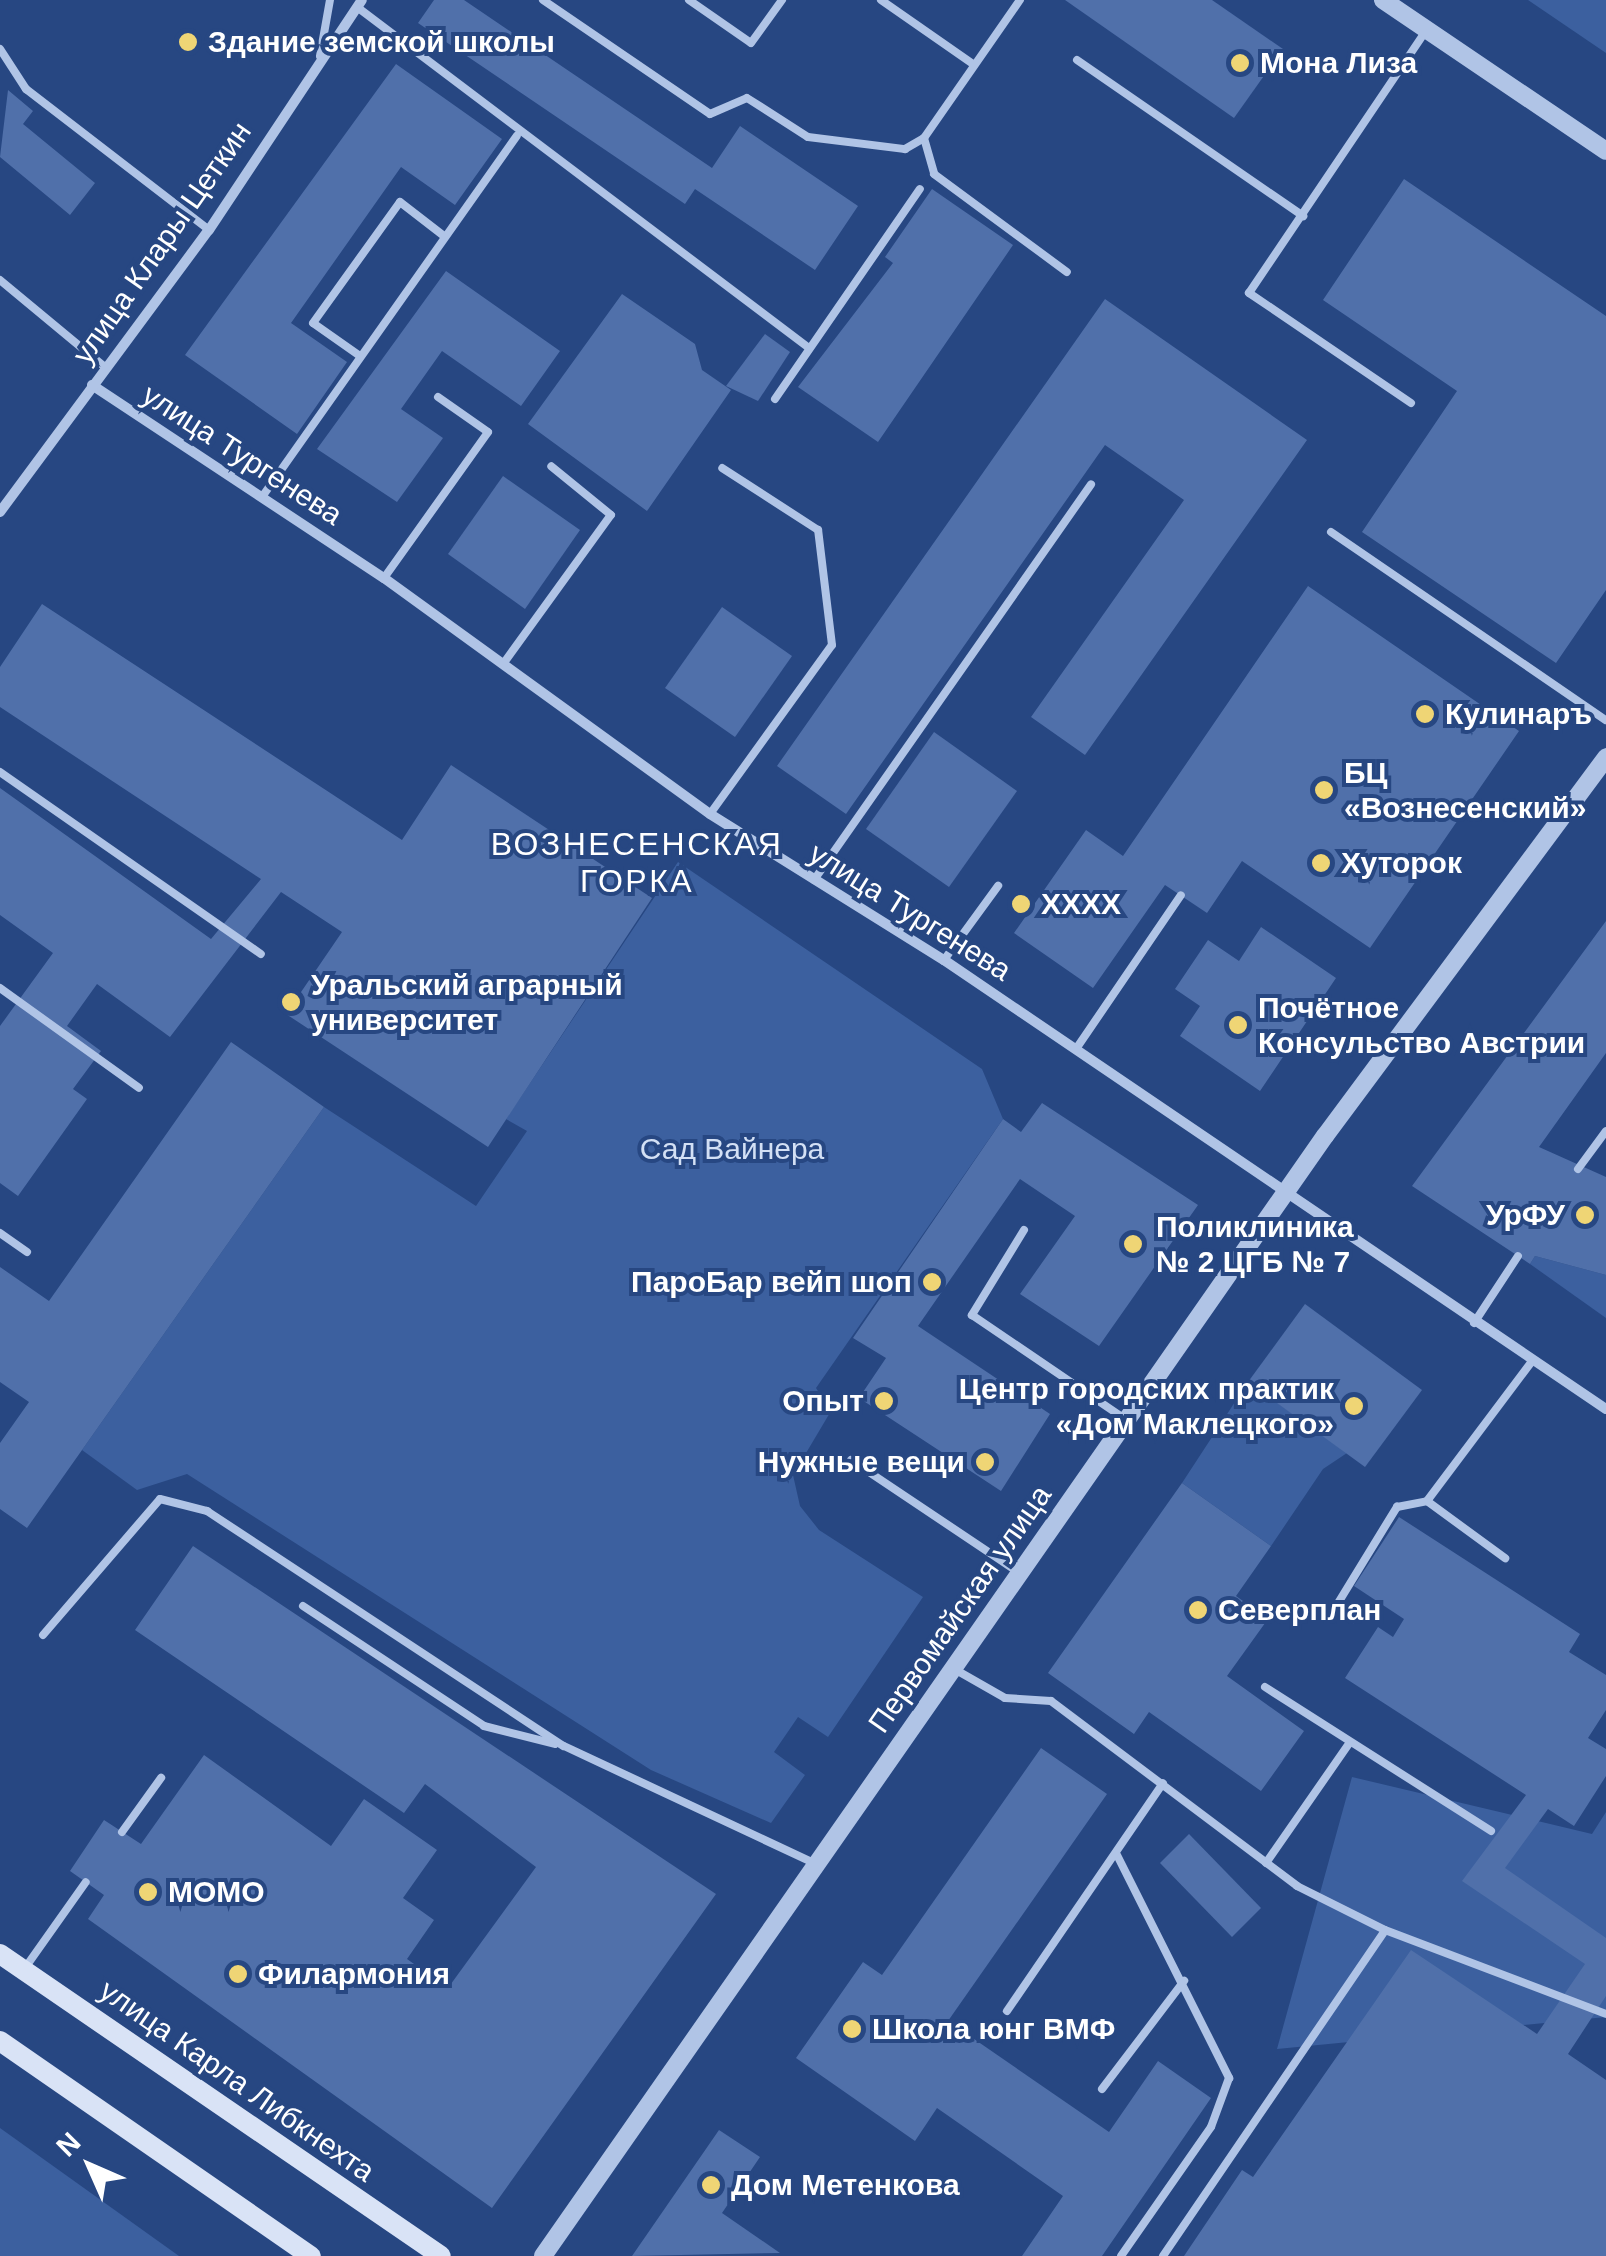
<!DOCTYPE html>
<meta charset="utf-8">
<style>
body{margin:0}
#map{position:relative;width:1606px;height:2256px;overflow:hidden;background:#274782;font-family:Arial,sans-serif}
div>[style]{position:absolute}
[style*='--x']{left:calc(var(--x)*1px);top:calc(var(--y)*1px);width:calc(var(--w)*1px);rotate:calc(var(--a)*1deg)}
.green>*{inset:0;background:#3c609f}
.building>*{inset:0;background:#5070aa}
.service>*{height:8px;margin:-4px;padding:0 4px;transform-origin:4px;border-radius:4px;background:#b0c4e6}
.minor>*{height:10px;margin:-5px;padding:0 5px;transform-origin:5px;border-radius:5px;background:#b0c4e6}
.tertiary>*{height:18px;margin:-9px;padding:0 9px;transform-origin:9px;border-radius:9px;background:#b0c4e6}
.secondary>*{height:20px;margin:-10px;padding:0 10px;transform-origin:10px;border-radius:10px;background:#d9e3f6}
.dots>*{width:28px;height:28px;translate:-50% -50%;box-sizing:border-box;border:5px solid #274782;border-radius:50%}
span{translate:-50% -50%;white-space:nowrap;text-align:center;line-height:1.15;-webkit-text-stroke:8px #274782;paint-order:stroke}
.poi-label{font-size:30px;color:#fff;font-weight:700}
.left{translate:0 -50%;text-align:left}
.right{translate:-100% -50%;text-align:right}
.street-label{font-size:30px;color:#fff}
.park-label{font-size:30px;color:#d3e0f5}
.neighbourhood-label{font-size:32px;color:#fff;letter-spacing:2.5px}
.north{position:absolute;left:40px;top:2116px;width:100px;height:100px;-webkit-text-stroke:8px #274782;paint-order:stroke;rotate:315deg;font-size:28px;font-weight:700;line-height:40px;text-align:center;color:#fff}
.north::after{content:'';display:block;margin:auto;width:35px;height:45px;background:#fff;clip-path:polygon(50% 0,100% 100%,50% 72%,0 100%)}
</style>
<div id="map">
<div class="green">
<i style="clip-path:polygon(1528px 0,1606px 0,1606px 53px)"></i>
<i style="clip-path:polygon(678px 862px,982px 1069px,1003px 1119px,816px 1388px,831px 1411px,793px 1475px,800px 1506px,819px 1530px,923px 1597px,828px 1737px,798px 1717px,774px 1752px,805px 1775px,771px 1823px,651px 1770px,187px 1474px,137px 1490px,82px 1450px,324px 1107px,476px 1206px,527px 1131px,506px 1119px)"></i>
<i style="clip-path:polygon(1535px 1256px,1606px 1275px,1606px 1318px,1530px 1264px)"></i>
<i style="clip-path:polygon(1248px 1382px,1347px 1453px,1323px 1469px,1271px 1546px,1182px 1483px)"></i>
<i style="clip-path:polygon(1352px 1777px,1592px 1834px,1606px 1812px,1606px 2017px,1277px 2049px)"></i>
<i style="clip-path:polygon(0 2128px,179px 2256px,0 2256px)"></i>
</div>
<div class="building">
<i style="clip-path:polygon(434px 0,464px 0,712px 168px,740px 126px,858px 206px,815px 270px,695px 189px,685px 204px,418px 23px)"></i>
<i style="clip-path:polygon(1065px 0,1212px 0,1283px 49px,1234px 118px)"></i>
<i style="clip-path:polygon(396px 64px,502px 139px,455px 205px,401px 167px,291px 323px,347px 362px,297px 434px,185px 355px)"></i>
<i style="clip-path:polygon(8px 90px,33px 111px,23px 124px,95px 183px,70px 215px,0 157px)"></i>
<i style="clip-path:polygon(1404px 179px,1606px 316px,1606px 590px,1556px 663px,1362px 532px,1457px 391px,1323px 300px)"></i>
<i style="clip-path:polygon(932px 189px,1013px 245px,878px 442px,798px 387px,893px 263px,885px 257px)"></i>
<i style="clip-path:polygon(446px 271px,560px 351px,521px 406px,442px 351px,401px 409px,443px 438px,397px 502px,317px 449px)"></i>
<i style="clip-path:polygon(622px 294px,695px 344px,702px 370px,731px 390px,647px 511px,528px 424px)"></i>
<i style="clip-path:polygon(1105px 299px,1307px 440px,1085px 755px,1031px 717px,1184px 500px,1105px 445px,846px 814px,777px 766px)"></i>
<i style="clip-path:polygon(765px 334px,790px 352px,758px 401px,726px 386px)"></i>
<i style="clip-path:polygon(503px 476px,580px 530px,525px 609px,448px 554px)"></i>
<i style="clip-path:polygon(1308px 586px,1519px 731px,1370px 948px,1242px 861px,1207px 913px,1165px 885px,1093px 988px,1014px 933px,1086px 830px,1123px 856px)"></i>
<i style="clip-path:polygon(42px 604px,402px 840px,451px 765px,652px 898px,488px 1147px,286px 1014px,342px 932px,281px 892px,170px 1037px,97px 984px,67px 1026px,101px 1051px,73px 1089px,87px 1099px,18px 1196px,0 1183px,0 1026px,53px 953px,0 915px,0 788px,211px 939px,261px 879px,0 707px,0 667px)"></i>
<i style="clip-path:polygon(722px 607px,792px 656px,735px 737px,665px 688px)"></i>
<i style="clip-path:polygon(934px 732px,1017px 791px,949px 887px,866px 829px)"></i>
<i style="clip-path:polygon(1606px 921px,1606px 1053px,1539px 1147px,1606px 1177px,1606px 1275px,1535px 1256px,1530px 1264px,1412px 1186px)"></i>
<i style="clip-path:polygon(1261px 927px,1336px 978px,1260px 1091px,1180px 1036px,1200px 1006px,1175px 989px,1208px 940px,1239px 961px)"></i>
<i style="clip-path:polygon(231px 1042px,324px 1107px,27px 1528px,0 1509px,0 1443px,29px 1402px,0 1382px,0 1267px,49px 1301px)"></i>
<i style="clip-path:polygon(1042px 1103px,1198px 1205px,1099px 1346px,1020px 1294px,1075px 1216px,1020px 1179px,918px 1326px,1050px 1414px,1001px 1491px,859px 1398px,886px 1358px,853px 1338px,1003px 1119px,1021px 1132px)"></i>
<i style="clip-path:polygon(1305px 1304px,1422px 1390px,1365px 1467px,1248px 1382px)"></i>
<i style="clip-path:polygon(1182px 1483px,1271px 1546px,1236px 1596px,1268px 1619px,1227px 1676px,1304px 1731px,1261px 1791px,1149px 1712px,1134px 1734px,1048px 1673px)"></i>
<i style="clip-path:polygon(1399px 1517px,1580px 1634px,1569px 1652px,1606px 1675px,1606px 1710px,1588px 1738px,1606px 1749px,1606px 1776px,1574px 1826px,1548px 1809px,1505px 1868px,1606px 1938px,1606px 1996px,1568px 2054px,1606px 2080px,1606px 2256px,1184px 2256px,1242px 2170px,1253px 2177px,1411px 1950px,1537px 2034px,1585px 1964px,1462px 1881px,1526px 1795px,1345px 1678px,1378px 1627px,1393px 1637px,1404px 1619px,1354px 1586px)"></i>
<i style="clip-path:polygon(193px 1546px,716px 1894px,492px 2208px,88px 1919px,104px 1895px,70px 1871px,104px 1820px,141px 1844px,204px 1755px,331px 1846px,364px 1799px,437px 1850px,403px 1898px,434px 1920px,407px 1959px,448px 1988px,536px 1867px,425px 1784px,404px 1813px,135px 1630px)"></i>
<i style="clip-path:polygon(1041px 1748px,1107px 1794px,948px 2021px,1109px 2132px,1158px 2061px,1211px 2098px,1102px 2256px,1022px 2256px,1063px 2196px,937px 2108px,915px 2141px,796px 2058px,863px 1962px,882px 1975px)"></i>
<i style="clip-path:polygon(1189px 1834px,1261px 1908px,1232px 1937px,1160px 1863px)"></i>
<i style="clip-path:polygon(719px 2130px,760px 2157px,722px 2213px,780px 2253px,632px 2256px)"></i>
</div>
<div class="service">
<i style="--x:543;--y:0;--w:202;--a:34.3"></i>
<i style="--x:710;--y:114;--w:40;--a:-23.4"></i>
<i style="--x:747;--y:98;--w:72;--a:32.6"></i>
<i style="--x:808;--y:137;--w:98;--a:7.1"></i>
<i style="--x:905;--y:149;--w:22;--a:-30"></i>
<i style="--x:924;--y:138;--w:37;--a:74"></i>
<i style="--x:934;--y:174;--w:165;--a:36.4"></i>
<i style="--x:689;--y:0;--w:75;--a:34.7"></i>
<i style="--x:751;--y:43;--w:53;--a:-54.2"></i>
<i style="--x:881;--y:0;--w:112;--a:34.8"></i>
<i style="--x:357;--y:7;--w:566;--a:37.03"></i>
<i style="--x:0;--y:49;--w:48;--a:57"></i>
<i style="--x:26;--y:89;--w:231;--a:37.6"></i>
<i style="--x:320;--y:56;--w:57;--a:-79.9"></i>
<i style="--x:1077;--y:60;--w:275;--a:34.6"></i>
<i style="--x:924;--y:138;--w:168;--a:-55.2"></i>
<i style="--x:0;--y:280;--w:138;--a:39.7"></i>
<i style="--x:360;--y:356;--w:57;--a:-144.9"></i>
<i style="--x:313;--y:323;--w:149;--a:-54.3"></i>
<i style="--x:400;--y:202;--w:56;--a:37.7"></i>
<i style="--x:775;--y:399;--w:255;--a:-55.4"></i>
<i style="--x:1411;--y:403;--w:196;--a:-145.8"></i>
<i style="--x:1249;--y:293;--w:318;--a:-56"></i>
<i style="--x:262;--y:497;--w:442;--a:-54.8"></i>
<i style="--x:1331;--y:532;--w:333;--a:34.4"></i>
<i style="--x:384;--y:578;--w:179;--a:-54.5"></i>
<i style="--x:488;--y:432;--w:61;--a:-145"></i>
<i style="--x:503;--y:664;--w:184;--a:-54.1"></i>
<i style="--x:611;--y:515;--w:77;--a:-140.8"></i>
<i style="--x:0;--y:772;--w:318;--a:34.9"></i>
<i style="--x:710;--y:814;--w:208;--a:-54.2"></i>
<i style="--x:832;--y:645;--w:116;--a:-96.9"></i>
<i style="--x:818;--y:530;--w:114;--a:-147.1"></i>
<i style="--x:814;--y:880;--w:483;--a:-55"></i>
<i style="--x:944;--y:960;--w:92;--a:-53.9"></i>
<i style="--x:0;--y:988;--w:171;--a:35.7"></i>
<i style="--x:1076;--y:1049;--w:186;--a:-55.7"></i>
<i style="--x:1578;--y:1169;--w:47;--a:-53.6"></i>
<i style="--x:1024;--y:1230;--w:100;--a:121.5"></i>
<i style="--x:972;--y:1315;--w:185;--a:34.2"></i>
<i style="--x:0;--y:1233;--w:33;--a:35"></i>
<i style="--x:1474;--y:1323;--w:80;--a:-56.7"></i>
<i style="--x:851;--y:1460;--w:201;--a:33.8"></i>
<i style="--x:1427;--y:1501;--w:176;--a:-53.1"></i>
<i style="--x:303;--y:1606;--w:217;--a:33.5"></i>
<i style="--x:484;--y:1726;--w:73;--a:14.2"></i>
<i style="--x:1353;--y:1619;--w:21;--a:-149"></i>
<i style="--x:1335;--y:1608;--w:119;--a:-58.5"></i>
<i style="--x:1397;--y:1507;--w:31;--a:-11"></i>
<i style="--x:1427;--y:1501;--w:97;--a:36.2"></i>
<i style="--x:43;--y:1635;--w:179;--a:-49.3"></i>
<i style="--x:160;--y:1499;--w:49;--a:14.3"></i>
<i style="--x:207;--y:1511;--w:427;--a:33.4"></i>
<i style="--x:564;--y:1746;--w:278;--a:25.1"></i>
<i style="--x:956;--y:1670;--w:56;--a:29.7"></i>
<i style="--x:1005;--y:1698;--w:46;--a:3.7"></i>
<i style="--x:1051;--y:1701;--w:308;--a:36.9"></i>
<i style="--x:1297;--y:1886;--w:98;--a:26.6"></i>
<i style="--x:1385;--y:1930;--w:236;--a:20.8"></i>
<i style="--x:1265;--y:1687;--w:268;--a:32.5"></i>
<i style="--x:122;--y:1832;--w:67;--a:-54.2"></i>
<i style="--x:1117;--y:1855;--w:250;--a:63.3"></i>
<i style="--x:1229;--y:2078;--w:52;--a:110.2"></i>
<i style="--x:1211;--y:2127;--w:157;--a:124.9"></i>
<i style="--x:1266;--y:1863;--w:147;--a:-55.2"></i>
<i style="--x:25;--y:1968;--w:105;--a:-54.7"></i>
<i style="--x:1007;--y:2011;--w:276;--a:-55.6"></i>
<i style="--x:1102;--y:2089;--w:136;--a:-52.8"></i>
<i style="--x:1163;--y:2256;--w:394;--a:-55.7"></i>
</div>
<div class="minor">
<i style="--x:92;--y:385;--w:350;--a:33.5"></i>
<i style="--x:384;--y:578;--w:402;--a:35.9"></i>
<i style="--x:710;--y:814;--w:276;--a:32"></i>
<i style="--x:944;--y:960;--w:800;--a:34.15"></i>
<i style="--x:0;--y:512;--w:351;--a:-53.5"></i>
<i style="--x:209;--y:230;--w:276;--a:-56.4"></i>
</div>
<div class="tertiary">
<i style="--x:1383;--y:0;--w:269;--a:34.1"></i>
<i style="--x:543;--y:2256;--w:1366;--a:-55.08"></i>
<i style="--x:1325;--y:1136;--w:472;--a:-53.4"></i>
</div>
<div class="secondary">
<i style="--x:0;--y:1954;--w:534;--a:34.4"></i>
<i style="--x:0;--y:2041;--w:378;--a:34.7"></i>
</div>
<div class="dots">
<i style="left:188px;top:42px;background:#efd575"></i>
<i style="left:1240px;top:63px;background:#efd575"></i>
<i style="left:1425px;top:714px;background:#efd575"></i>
<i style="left:1324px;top:790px;background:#efd575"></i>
<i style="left:1321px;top:863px;background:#efd575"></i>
<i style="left:1021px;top:904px;background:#efd575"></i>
<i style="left:291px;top:1002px;background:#efd575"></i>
<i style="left:1238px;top:1025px;background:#efd575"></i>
<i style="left:1585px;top:1215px;background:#efd575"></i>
<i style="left:1133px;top:1244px;background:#efd575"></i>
<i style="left:932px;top:1282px;background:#efd575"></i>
<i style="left:884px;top:1401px;background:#efd575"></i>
<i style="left:1354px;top:1406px;background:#efd575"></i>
<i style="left:985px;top:1462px;background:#efd575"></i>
<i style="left:1198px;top:1610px;background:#efd575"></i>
<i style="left:148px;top:1892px;background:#efd575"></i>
<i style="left:238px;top:1974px;background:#efd575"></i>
<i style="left:852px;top:2029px;background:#efd575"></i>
<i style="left:711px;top:2185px;background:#efd575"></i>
</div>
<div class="poi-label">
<span class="left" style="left:208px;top:42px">Здание земской школы</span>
<span class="left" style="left:1260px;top:63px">Мона Лиза</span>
<span class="left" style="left:1445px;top:714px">Кулинаръ</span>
<span class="left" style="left:1344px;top:790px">БЦ<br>«Вознесенский»</span>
<span class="left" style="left:1341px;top:863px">Хуторок</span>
<span class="left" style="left:1041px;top:904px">XXXX</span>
<span class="left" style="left:311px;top:1002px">Уральский аграрный<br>университет</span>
<span class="left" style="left:1258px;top:1025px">Почётное<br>Консульство Австрии</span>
<span class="right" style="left:1565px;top:1215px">УрФУ</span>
<span class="left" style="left:1156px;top:1244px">Поликлиника<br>№ 2 ЦГБ № 7</span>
<span class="right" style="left:912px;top:1282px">ПароБар вейп шоп</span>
<span class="right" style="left:1334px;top:1406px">Центр городских практик<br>«Дом Маклецкого»</span>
<span class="right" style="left:864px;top:1401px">Опыт</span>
<span class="right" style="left:965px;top:1462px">Нужные вещи</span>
<span class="left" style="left:1218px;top:1610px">Северплан</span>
<span class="left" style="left:168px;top:1892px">MOMO</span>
<span class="left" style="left:258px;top:1974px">Филармония</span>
<span class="left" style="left:872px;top:2029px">Школа юнг ВМФ</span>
<span class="left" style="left:731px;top:2185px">Дом Метенкова</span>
</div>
<div class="street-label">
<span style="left:162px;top:243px;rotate:-55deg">улица Клары Цеткин</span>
<span style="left:242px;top:455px;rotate:33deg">улица Тургенева</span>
<span style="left:910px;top:912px;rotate:32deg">улица Тургенева</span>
<span style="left:960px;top:1609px;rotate:-55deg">Первомайская улица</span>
<span style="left:237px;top:2081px;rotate:35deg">улица Карла Либкнехта</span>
</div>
<div class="park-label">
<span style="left:732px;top:1149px">Сад Вайнера</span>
</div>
<div class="neighbourhood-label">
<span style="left:637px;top:863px">ВОЗНЕСЕНСКАЯ<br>ГОРКА</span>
</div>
<div class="north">N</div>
</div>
